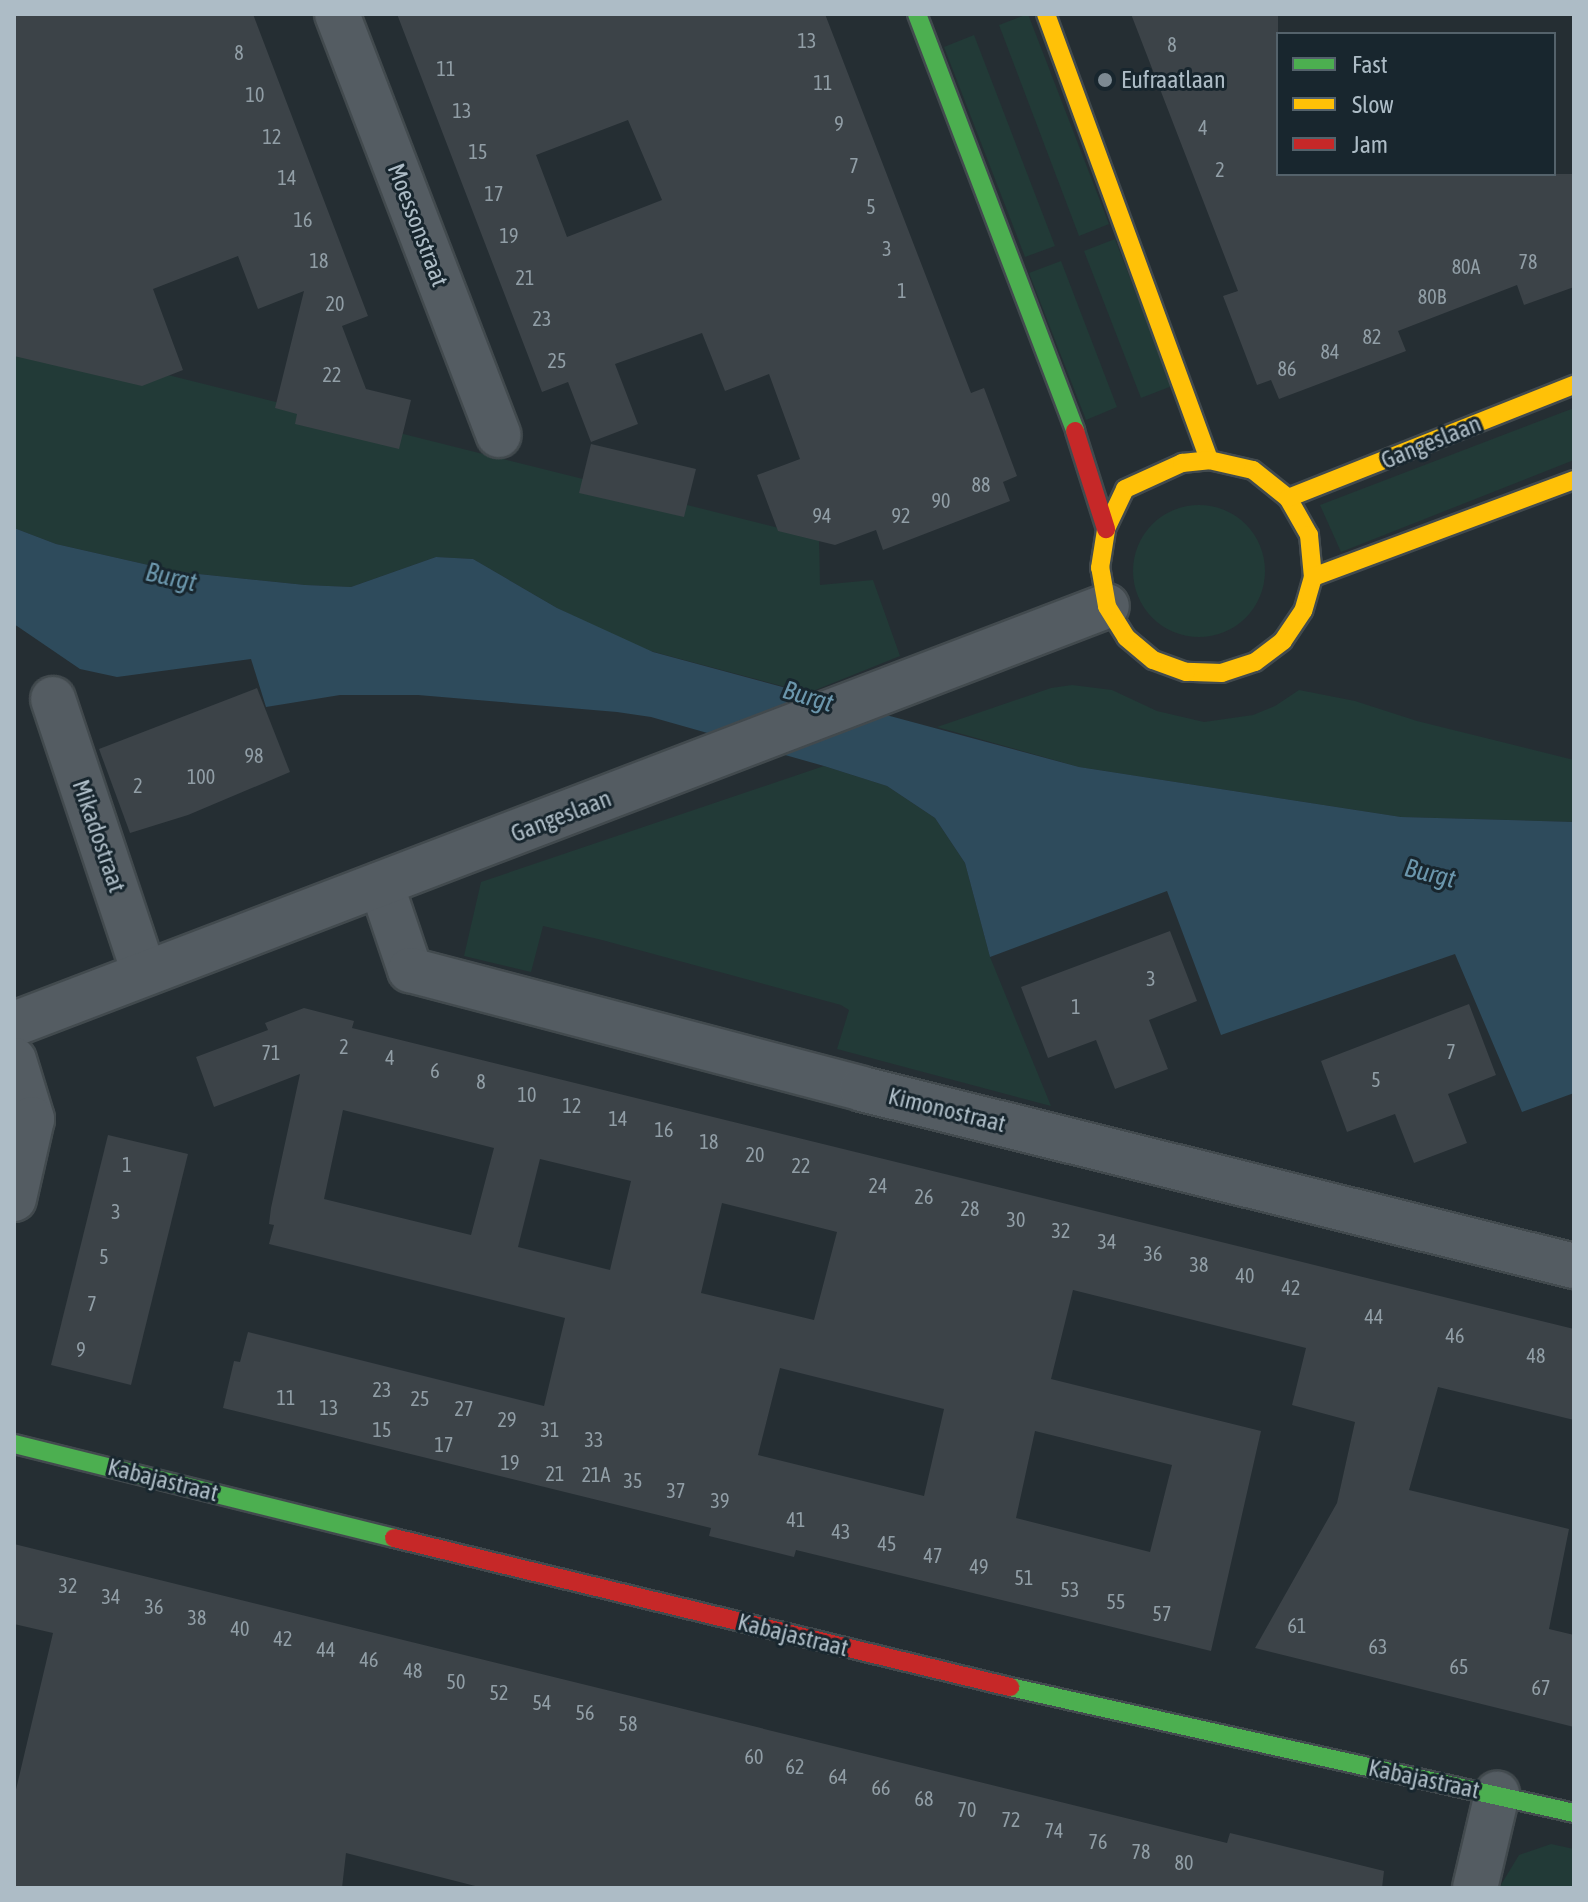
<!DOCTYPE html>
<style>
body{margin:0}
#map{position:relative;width:1588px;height:1902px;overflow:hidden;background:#252e33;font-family:"Asap Condensed",sans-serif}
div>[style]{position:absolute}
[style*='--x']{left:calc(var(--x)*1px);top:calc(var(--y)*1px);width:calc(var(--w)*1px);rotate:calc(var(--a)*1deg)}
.green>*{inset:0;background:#223a37}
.round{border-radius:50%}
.water>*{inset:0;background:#2e4b5c}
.building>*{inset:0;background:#3c4348}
.roads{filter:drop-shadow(2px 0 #424a4e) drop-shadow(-2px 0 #424a4e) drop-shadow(0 2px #424a4e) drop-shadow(0 -2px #424a4e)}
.street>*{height:44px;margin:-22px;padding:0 22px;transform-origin:22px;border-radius:22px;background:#545c62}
.fast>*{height:18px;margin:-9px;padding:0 9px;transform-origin:9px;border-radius:9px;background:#4caf50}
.slow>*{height:18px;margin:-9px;padding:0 9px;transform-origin:9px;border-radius:9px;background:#ffc107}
.jam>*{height:18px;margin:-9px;padding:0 9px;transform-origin:9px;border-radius:9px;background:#c62828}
.dots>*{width:22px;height:22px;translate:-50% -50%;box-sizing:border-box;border:4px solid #18262e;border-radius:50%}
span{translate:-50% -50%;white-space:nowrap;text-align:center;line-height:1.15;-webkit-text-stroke:6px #18262e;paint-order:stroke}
.number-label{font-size:20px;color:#919ea6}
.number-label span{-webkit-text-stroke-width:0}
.poi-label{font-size:24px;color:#adbcc6}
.left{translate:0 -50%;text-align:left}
.street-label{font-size:24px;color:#adbcc6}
.water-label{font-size:26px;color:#6b96ac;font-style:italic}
.frame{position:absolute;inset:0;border:16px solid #adbcc6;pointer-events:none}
.legend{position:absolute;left:1276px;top:32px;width:280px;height:144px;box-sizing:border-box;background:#18262e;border:2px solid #54626b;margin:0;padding:10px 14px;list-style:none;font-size:24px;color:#adbcc6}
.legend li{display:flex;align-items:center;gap:16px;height:40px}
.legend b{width:40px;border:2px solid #54626b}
</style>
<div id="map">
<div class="green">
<i style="clip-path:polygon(1028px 14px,1109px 224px,1079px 236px,999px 25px)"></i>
<i style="clip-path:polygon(974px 35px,1055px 246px,1025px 257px,944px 47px)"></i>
<i style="clip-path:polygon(1115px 239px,1172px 386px,1141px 398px,1084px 251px)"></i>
<i style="clip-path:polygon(1061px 261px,1117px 407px,1086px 420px,1029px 273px)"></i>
<i style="clip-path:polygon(14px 342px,124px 364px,819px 538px,820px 585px,873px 580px,900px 656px,808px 693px,639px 648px,557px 608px,473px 559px,436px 557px,351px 587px,305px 585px,179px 572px,56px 544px,14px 528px)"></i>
<i style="clip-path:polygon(1574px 408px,1574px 460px,1341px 552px,1320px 505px)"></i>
<i class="round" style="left:1133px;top:505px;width:132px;height:132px"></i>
<i style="clip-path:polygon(1072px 685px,1112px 690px,1157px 711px,1204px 722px,1253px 715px,1275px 706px,1299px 690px,1355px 701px,1417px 721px,1574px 760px,1574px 822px,1401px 817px,1079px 767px,937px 727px,1051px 688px)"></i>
<i style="clip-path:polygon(824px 766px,887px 786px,935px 818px,965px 863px,990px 957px,1051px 1106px,837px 1049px,849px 1010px,841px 1005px,602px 940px,543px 926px,531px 972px,464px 956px,481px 882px)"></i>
<i style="clip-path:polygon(1551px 1844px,1574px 1849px,1574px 1888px,1499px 1888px,1519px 1855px)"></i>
</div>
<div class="water">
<i style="clip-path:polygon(14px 528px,56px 544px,179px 572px,305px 585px,351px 587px,436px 557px,473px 559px,557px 608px,653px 652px,1079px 767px,1401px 817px,1574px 822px,1574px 1093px,1522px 1112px,1455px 954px,1221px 1035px,1167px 891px,990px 957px,965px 863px,935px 818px,887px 786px,824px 766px,651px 717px,617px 712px,418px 695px,340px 695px,266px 707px,251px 659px,117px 677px,80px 669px,14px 624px)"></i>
</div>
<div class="building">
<i style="clip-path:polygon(14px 14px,253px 14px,368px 316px,342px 326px,366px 389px,411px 400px,399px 449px,295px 424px,297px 414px,275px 408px,304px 291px,258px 309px,238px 256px,153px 289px,183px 370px,142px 386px,14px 356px)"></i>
<i style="clip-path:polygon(evenodd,397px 14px,825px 14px,971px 393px,984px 388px,1017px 476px,1003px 482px,1010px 501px,883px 550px,876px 530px,835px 545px,778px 531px,757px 475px,800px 459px,769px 374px,725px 391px,702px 333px,615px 364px,638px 424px,591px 442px,568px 382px,542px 392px,397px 14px,628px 120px,662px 200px,567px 237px,536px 155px,628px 120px)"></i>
<i style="clip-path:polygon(1131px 14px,1278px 14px,1278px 174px,1574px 174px,1574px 287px,1524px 305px,1517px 285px,1398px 331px,1406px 351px,1279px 399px,1271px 380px,1257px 385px,1223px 296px,1238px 291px)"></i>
<i style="clip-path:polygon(591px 444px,696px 469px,684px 517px,579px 493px)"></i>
<i style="clip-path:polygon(257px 688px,290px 772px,188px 815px,130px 833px,99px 749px)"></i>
<i style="clip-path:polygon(1170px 931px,1197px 1001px,1149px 1020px,1168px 1069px,1115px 1089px,1096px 1040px,1048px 1058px,1021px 987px)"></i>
<i style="clip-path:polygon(1469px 1004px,1496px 1075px,1448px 1094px,1467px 1143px,1414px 1163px,1395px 1114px,1347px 1132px,1321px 1061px)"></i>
<i style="clip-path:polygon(evenodd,304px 1008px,354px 1021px,352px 1028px,1574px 1329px,1574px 1420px,1438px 1387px,1409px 1490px,1569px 1529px,1549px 1629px,1574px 1635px,1574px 1727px,1255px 1648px,1337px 1503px,1355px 1422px,1292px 1405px,1306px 1348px,1073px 1290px,1051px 1379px,1261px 1431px,1211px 1651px,796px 1550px,794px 1557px,709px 1536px,711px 1528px,223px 1408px,234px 1361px,240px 1362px,248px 1332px,544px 1406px,565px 1318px,269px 1244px,274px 1225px,269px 1224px,271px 1208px,300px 1074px,214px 1107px,196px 1057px,268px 1030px,265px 1023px,304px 1008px,343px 1110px,494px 1148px,471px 1235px,324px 1199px,343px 1110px,304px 1008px,540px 1159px,631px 1181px,610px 1270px,518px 1247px,540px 1159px,304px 1008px,722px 1203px,837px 1232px,814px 1320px,701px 1293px,722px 1203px,304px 1008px,780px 1368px,944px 1409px,924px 1496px,758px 1455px,780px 1368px,304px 1008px,1035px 1431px,1172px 1465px,1150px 1552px,1016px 1518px,1035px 1431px)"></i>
<i style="clip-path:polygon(108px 1135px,188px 1154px,131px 1385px,51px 1365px)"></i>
<i style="clip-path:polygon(14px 1544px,1227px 1843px,1230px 1833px,1384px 1871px,1382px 1888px,483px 1888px,346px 1853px,342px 1888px,14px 1888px,14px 1798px,53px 1633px,14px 1624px)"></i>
</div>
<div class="roads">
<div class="street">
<i style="--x:337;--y:14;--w:451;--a:69"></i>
<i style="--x:53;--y:699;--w:288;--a:71.6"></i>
<i style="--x:381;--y:884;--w:91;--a:71.4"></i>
<i style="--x:410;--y:970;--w:467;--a:14.7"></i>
<i style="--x:862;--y:1089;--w:734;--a:13.96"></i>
<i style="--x:14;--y:1024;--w:1170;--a:-20.93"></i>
<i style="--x:14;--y:1060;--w:62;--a:73"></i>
<i style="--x:32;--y:1119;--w:82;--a:102.7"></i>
<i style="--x:1475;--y:1888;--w:97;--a:-76.8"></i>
</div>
<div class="fast">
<i style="--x:917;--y:14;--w:446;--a:69.2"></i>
<i style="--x:14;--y:1444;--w:391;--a:13.9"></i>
<i style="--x:1010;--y:1687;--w:578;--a:12.59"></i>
</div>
<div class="slow">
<i style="--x:1046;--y:14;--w:475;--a:69.9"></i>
<i style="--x:1209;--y:460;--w:45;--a:12.8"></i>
<i style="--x:1253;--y:470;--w:45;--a:38.7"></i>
<i style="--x:1288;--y:498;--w:43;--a:60.4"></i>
<i style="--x:1309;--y:535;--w:42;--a:84.6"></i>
<i style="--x:1313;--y:577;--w:35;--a:106"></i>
<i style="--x:1303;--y:611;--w:36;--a:124"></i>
<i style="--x:1283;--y:641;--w:35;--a:143"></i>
<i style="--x:1255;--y:662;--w:35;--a:162"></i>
<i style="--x:1222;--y:673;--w:36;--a:-178"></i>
<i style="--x:1186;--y:672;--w:35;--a:-160"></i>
<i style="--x:1153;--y:660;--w:35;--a:-140"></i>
<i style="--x:1126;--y:637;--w:36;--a:-122"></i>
<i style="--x:1107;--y:606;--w:39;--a:-100"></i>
<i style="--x:1100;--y:568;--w:39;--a:-81"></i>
<i style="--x:1106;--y:529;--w:44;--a:-64.6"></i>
<i style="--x:1125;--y:489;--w:63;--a:-24.5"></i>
<i style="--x:1182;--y:463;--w:27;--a:-6"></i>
<i style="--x:1288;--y:498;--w:308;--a:-21.6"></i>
<i style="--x:1313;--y:577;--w:278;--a:-20.4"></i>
</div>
<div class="jam">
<i style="--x:1075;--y:431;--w:103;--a:72.4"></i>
<i style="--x:394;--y:1538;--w:634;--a:13.6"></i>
</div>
</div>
<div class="dots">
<i style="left:1105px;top:80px;background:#7d8a93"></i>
</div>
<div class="number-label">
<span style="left:807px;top:40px">13</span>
<span style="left:1172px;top:44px">8</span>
<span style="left:239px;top:52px">8</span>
<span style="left:446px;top:68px">11</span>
<span style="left:823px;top:82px">11</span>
<span style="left:255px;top:94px">10</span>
<span style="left:462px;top:110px">13</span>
<span style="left:839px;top:123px">9</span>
<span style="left:1203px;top:127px">4</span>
<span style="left:272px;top:136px">12</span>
<span style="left:478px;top:151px">15</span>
<span style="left:854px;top:165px">7</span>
<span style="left:1220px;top:169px">2</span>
<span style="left:287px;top:177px">14</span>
<span style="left:494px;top:193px">17</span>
<span style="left:871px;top:206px">5</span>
<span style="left:303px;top:219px">16</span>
<span style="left:509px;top:235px">19</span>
<span style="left:887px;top:248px">3</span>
<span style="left:319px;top:260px">18</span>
<span style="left:1528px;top:261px">78</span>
<span style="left:1466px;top:266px">80A</span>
<span style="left:525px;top:277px">21</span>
<span style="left:902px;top:290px">1</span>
<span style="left:1432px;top:296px">80B</span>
<span style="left:335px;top:303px">20</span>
<span style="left:542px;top:318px">23</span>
<span style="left:1372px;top:336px">82</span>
<span style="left:1330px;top:351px">84</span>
<span style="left:557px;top:360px">25</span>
<span style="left:1287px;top:368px">86</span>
<span style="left:332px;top:374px">22</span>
<span style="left:981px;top:484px">88</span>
<span style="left:941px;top:500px">90</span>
<span style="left:822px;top:515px">94</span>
<span style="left:901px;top:515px">92</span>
<span style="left:254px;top:755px">98</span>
<span style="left:201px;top:776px">100</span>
<span style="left:138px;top:785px">2</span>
<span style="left:1151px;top:978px">3</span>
<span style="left:1076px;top:1006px">1</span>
<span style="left:344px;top:1046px">2</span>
<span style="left:1451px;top:1051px">7</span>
<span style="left:271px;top:1052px">71</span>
<span style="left:390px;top:1057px">4</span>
<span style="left:435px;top:1070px">6</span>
<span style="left:1376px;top:1079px">5</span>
<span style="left:481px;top:1081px">8</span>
<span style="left:527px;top:1094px">10</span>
<span style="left:572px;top:1105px">12</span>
<span style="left:618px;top:1118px">14</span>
<span style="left:664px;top:1129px">16</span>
<span style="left:709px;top:1141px">18</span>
<span style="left:755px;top:1154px">20</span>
<span style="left:127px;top:1164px">1</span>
<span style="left:801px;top:1165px">22</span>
<span style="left:878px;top:1185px">24</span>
<span style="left:924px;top:1196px">26</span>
<span style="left:970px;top:1208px">28</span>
<span style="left:116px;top:1211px">3</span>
<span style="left:1016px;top:1219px">30</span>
<span style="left:1061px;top:1230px">32</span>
<span style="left:1107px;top:1241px">34</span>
<span style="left:1153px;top:1253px">36</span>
<span style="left:104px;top:1256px">5</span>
<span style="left:1199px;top:1264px">38</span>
<span style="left:1245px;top:1275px">40</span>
<span style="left:1291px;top:1287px">42</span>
<span style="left:92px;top:1303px">7</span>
<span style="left:1374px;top:1316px">44</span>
<span style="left:1455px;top:1335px">46</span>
<span style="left:81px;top:1349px">9</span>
<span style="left:1536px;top:1355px">48</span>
<span style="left:382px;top:1389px">23</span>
<span style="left:286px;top:1397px">11</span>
<span style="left:420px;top:1398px">25</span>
<span style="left:329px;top:1407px">13</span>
<span style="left:464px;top:1408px">27</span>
<span style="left:507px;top:1419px">29</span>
<span style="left:382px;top:1429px">15</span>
<span style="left:550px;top:1429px">31</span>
<span style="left:594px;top:1439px">33</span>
<span style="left:444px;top:1444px">17</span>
<span style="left:510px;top:1462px">19</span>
<span style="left:555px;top:1473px">21</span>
<span style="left:596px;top:1474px">21A</span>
<span style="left:633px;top:1480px">35</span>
<span style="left:676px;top:1490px">37</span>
<span style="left:720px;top:1500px">39</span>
<span style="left:796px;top:1519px">41</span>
<span style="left:841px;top:1531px">43</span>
<span style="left:887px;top:1543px">45</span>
<span style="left:933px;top:1555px">47</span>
<span style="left:979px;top:1566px">49</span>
<span style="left:1024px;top:1577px">51</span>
<span style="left:68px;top:1585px">32</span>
<span style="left:1070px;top:1589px">53</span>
<span style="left:111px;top:1596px">34</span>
<span style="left:1116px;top:1601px">55</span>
<span style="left:154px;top:1606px">36</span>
<span style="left:1162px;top:1613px">57</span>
<span style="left:197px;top:1617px">38</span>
<span style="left:1297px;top:1625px">61</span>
<span style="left:240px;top:1628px">40</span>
<span style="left:283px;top:1638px">42</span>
<span style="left:1378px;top:1646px">63</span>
<span style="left:326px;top:1649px">44</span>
<span style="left:369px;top:1659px">46</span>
<span style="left:1459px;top:1666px">65</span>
<span style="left:413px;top:1670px">48</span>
<span style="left:456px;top:1681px">50</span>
<span style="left:1541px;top:1687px">67</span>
<span style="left:499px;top:1692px">52</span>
<span style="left:542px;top:1702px">54</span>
<span style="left:585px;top:1712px">56</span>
<span style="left:628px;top:1723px">58</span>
<span style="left:754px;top:1756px">60</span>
<span style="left:795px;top:1766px">62</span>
<span style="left:838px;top:1776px">64</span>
<span style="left:881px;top:1787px">66</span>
<span style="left:924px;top:1798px">68</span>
<span style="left:967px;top:1809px">70</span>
<span style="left:1011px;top:1819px">72</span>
<span style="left:1054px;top:1830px">74</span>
<span style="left:1098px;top:1841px">76</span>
<span style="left:1141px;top:1851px">78</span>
<span style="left:1184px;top:1862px">80</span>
</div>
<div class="poi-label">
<span class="left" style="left:1121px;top:80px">Eufraatlaan</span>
</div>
<div class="street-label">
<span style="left:418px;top:225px;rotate:69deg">Moessonstraat</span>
<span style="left:1431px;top:442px;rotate:-22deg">Gangeslaan</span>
<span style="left:561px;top:816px;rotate:-21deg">Gangeslaan</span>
<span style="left:99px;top:836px;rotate:71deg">Mikadostraat</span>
<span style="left:947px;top:1110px;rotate:14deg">Kimonostraat</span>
<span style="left:163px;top:1480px;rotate:14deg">Kabajastraat</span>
<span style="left:793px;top:1635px;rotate:14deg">Kabajastraat</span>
<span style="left:1424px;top:1779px;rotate:12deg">Kabajastraat</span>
</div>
<div class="water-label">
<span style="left:171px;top:578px;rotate:13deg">Burgt</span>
<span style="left:808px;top:697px;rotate:17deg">Burgt</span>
<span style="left:1430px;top:874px;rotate:14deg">Burgt</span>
</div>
<div class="frame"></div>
<ul class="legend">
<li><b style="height:10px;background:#4caf50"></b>Fast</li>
<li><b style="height:10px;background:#ffc107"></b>Slow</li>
<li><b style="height:10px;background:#c62828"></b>Jam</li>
</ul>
</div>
